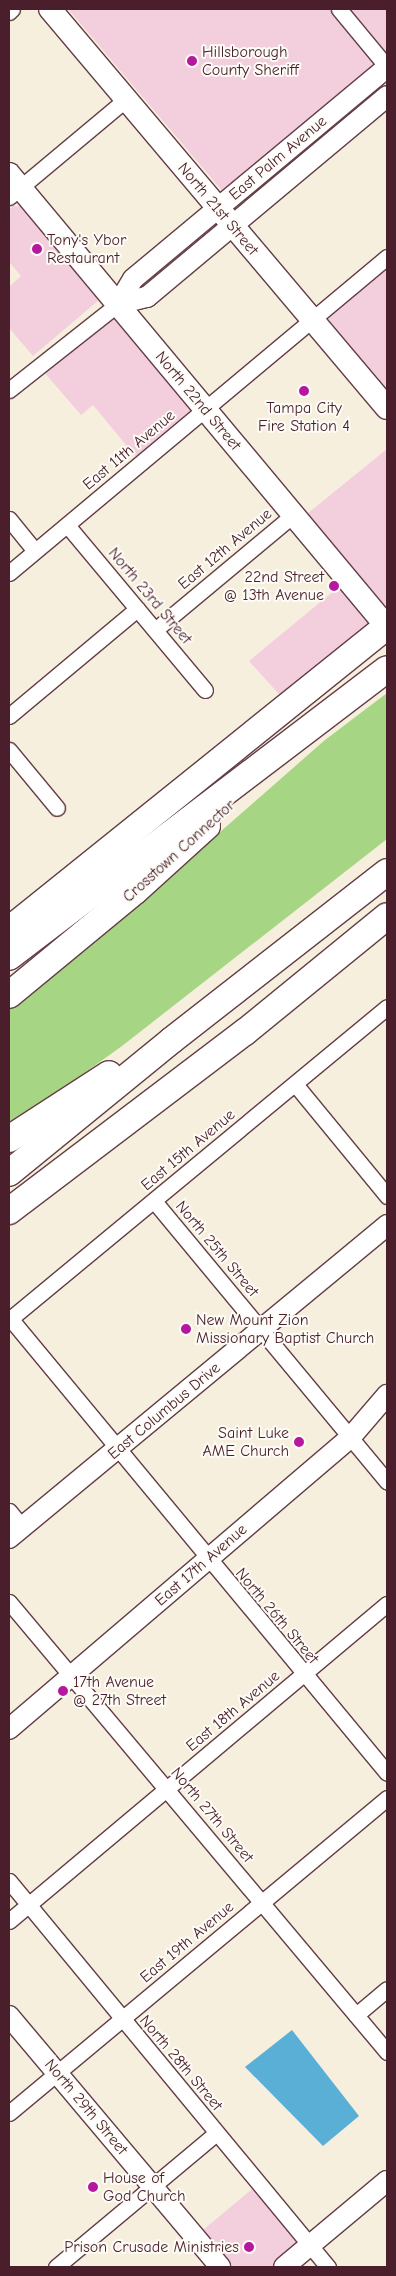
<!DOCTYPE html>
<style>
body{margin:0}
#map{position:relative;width:396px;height:2276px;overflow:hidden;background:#f6efde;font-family:"Comic Neue",sans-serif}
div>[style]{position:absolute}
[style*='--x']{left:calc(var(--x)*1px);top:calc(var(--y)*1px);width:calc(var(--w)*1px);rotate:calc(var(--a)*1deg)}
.built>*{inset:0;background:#f3cfde}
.green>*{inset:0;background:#a6d684}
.water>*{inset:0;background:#5aafd6}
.roads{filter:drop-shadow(1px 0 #643e46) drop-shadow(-1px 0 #643e46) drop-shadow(0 1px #643e46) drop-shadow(0 -1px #643e46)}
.street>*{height:15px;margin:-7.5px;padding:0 7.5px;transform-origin:7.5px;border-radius:7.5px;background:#fff}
.secondary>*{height:20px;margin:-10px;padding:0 10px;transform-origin:10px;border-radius:10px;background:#fff}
.primary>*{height:22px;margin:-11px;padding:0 11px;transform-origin:11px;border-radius:11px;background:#fff}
.highway>*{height:26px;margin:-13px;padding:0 13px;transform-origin:13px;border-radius:13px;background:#fff}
.dots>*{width:14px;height:14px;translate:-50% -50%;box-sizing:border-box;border:2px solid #fdfcf7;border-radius:50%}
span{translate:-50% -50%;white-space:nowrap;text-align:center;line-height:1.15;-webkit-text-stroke:4px #fdfcf7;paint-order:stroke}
.poi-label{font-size:16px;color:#4a1f2b}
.left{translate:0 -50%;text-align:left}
.right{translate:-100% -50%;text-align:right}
.street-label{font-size:16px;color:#4a1f2b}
.frame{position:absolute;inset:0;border:10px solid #4a1f2b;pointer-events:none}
</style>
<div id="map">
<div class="built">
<i style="clip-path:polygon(68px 9px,387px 9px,387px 57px,224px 193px)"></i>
<i style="clip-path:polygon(13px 206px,24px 207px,99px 300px,33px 356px,9px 328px,9px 287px,21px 276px,9px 262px,9px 210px)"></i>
<i style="clip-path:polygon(387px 268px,387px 395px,326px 317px)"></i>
<i style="clip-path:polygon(108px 316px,122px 322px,194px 410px,136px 457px,93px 405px,81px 415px,43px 371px)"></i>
<i style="clip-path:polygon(387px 449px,387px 622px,287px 703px,249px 661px,352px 576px,302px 518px)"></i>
<i style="clip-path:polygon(258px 2184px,309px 2246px,284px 2267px,224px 2267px,197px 2235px)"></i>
</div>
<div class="green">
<i style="clip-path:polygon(387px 693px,387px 839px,122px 1046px,9px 1127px,9px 1010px,115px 924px,325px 740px)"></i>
</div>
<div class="water">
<i style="clip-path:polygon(292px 2030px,359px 2116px,323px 2146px,245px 2067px)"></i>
</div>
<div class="roads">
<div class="street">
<i style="--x:339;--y:9;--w:75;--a:50.4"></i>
<i style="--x:9;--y:12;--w:4;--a:-45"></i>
<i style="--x:9;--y:197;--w:153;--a:-39.9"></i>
<i style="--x:9;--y:390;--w:139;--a:-38.3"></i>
<i style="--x:9;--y:519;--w:41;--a:50.9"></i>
<i style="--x:67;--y:525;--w:215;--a:50.1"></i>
<i style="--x:9;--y:573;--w:493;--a:-39.9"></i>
<i style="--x:155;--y:630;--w:180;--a:-39.8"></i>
<i style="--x:9;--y:716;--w:167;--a:-39.9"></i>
<i style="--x:9;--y:750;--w:75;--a:50.4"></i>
<i style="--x:295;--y:1084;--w:145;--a:50.6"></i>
<i style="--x:154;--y:1201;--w:365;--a:50.3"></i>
<i style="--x:9;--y:1317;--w:592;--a:50.34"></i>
<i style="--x:10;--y:1319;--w:489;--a:-39.6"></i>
<i style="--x:9;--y:1511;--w:21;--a:51"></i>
<i style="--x:9;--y:1602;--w:588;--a:49.97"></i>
<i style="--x:9;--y:1881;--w:501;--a:50.43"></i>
<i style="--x:9;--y:1921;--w:493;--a:-40"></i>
<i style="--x:356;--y:2015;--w:40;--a:-40"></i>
<i style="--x:9;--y:2113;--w:492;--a:-39.8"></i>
<i style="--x:56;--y:2267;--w:209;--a:-39.9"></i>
</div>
<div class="secondary">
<i style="--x:118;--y:304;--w:29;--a:-59"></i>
<i style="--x:133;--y:279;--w:331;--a:-39.8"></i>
<i style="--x:118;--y:304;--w:30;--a:-14"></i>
<i style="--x:147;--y:297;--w:313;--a:-39.9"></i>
<i style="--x:9;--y:1538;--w:491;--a:-39.6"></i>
<i style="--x:9;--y:1729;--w:448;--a:-40.5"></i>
<i style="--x:350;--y:1438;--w:57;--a:-49.3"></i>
<i style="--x:9;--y:2016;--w:328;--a:49.9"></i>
<i style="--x:284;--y:2267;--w:134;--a:-39.9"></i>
</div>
<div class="primary">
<i style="--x:50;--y:9;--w:522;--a:49.82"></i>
<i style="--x:9;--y:174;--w:590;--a:50.16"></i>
</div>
<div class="highway">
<i style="--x:9;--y:930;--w:485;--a:-38.8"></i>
<i style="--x:9;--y:957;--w:475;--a:-37.3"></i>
<i style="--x:9;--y:995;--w:163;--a:-39.5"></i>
<i style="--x:135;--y:891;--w:97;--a:-42.1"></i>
<i style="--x:9;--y:1139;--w:119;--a:-33"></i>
<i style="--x:9;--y:1173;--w:210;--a:-39.2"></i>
<i style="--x:172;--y:1040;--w:273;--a:-38"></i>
<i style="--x:9;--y:1211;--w:296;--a:-37.2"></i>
<i style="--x:245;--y:1032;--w:183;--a:-39.2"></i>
</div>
</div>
<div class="dots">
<i style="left:192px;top:61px;background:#b5179e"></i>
<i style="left:37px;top:249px;background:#b5179e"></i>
<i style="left:304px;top:391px;background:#b5179e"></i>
<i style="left:334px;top:586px;background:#b5179e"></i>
<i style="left:186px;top:1329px;background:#b5179e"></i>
<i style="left:299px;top:1442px;background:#b5179e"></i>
<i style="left:63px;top:1691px;background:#b5179e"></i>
<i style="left:93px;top:2187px;background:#b5179e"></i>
<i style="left:249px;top:2247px;background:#b5179e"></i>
</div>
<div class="poi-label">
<span class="left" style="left:202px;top:61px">Hillsborough<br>County Sheriff</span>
<span class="left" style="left:47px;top:249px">Tony's Ybor<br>Restaurant</span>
<span style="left:304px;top:417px">Tampa City<br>Fire Station 4</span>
<span class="right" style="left:324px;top:586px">22nd Street<br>@ 13th Avenue</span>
<span class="left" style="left:196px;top:1329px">New Mount Zion<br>Missionary Baptist Church</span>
<span class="right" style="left:289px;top:1442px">Saint Luke<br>AME Church</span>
<span class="left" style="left:73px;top:1691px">17th Avenue<br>@ 27th Street</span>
<span class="left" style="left:103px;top:2187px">House of<br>God Church</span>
<span class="right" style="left:239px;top:2247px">Prison Crusade Ministries</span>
</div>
<div class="street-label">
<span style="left:278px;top:158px;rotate:-40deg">East Palm Avenue</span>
<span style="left:218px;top:209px;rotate:50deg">North 21st Street</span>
<span style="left:198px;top:401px;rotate:50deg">North 22nd Street</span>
<span style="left:129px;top:450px;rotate:-40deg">East 11th Avenue</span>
<span style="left:225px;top:549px;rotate:-40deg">East 12th Avenue</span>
<span style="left:150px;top:596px;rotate:50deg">North 23rd Street</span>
<span style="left:179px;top:851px;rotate:-42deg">Crosstown Connector</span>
<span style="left:188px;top:1150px;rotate:-40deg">East 15th Avenue</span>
<span style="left:217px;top:1249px;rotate:50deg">North 25th Street</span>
<span style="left:164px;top:1411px;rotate:-40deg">East Columbus Drive</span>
<span style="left:201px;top:1565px;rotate:-41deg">East 17th Avenue</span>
<span style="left:277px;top:1616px;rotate:50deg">North 26th Street</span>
<span style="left:233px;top:1711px;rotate:-40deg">East 18th Avenue</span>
<span style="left:212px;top:1815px;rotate:50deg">North 27th Street</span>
<span style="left:187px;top:1942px;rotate:-40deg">East 19th Avenue</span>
<span style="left:181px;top:2063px;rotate:50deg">North 28th Street</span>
<span style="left:86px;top:2107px;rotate:50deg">North 29th Street</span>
</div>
<div class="frame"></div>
</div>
